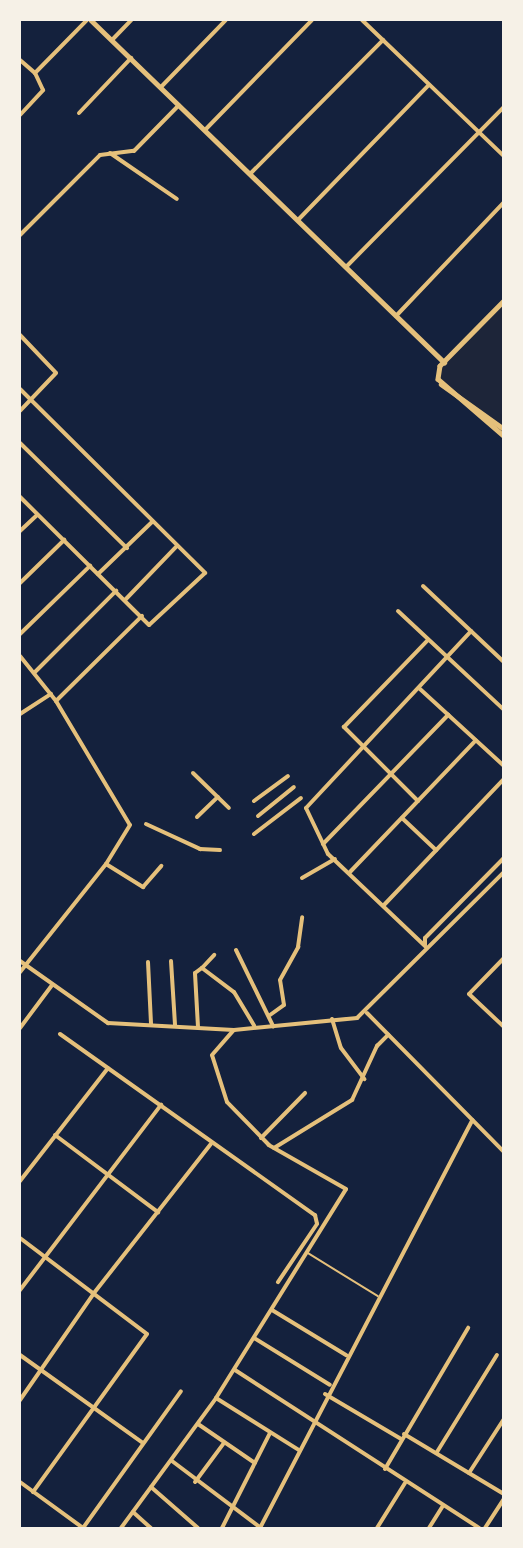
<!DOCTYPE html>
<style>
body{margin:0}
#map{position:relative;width:523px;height:1548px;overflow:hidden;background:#14213d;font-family:Montserrat,sans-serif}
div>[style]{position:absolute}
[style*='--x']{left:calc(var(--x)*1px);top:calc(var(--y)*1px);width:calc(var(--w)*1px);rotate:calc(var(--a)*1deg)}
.green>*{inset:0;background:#1d2539}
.service>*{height:1.5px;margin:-0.75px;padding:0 0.75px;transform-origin:0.75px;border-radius:0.75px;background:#e5c07b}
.minor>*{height:4px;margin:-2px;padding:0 2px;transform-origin:2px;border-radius:2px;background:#e5c07b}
.tertiary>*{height:4.5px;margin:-2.25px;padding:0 2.25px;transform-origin:2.25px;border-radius:2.25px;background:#e5c07b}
span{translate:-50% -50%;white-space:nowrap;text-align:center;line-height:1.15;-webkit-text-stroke:4.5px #f6f1e7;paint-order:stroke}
.frame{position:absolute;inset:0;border:21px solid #f6f1e7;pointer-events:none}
</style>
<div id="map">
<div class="green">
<i style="clip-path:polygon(503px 302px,503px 434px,439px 379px,444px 363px)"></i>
</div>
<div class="service">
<i style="--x:308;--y:1253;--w:82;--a:31.6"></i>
</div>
<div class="minor">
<i style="--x:362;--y:20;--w:197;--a:43.8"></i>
<i style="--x:112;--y:40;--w:28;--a:-46"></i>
<i style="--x:20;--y:60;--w:20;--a:41"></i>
<i style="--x:161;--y:87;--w:93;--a:-45.9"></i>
<i style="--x:79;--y:113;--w:76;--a:-46.6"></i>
<i style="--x:20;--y:115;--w:34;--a:-47"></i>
<i style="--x:43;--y:90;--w:19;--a:-115"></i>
<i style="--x:35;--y:73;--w:74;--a:-45.5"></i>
<i style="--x:205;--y:130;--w:153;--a:-45.8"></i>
<i style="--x:110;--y:153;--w:81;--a:34.5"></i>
<i style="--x:250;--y:174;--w:189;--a:-45.2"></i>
<i style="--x:298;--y:220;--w:187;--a:-45.9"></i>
<i style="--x:20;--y:235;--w:113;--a:-45"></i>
<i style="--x:100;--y:155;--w:34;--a:-7"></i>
<i style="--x:134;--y:151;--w:64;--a:-45.6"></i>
<i style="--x:346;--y:267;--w:225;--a:-45.4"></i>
<i style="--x:396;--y:316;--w:157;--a:-46.5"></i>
<i style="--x:20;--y:335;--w:52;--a:46.5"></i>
<i style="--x:56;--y:373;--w:52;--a:133.5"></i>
<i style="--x:20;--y:389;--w:261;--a:44.8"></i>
<i style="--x:205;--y:573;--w:76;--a:137.1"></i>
<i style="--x:149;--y:625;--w:182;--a:-135.2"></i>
<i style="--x:20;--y:443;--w:150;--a:44.5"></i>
<i style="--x:20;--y:531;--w:23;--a:-43"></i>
<i style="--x:98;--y:574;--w:76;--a:-43.9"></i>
<i style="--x:20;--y:583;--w:62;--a:-44.3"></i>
<i style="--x:423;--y:586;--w:111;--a:43.2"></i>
<i style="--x:125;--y:600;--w:75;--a:-46.1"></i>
<i style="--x:398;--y:611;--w:145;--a:43"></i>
<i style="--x:20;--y:634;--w:98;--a:-44.2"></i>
<i style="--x:20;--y:656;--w:58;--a:51.3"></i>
<i style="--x:56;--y:701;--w:144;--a:59.2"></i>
<i style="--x:130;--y:825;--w:46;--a:121.6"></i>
<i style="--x:106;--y:864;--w:138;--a:128.5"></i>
<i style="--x:35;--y:672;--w:115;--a:-45"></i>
<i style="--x:420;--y:689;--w:114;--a:42.5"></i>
<i style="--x:56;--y:701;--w:121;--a:-44.7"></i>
<i style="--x:20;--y:714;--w:37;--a:-33"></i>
<i style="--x:193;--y:773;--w:50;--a:44.2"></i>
<i style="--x:254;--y:801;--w:42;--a:-36.3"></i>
<i style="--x:418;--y:801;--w:105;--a:-135"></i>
<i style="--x:344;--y:727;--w:121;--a:-46"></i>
<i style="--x:258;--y:816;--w:46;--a:-38.9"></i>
<i style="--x:197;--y:817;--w:29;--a:-44"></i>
<i style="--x:402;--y:818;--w:47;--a:43.3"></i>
<i style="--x:146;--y:824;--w:60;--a:24.8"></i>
<i style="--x:200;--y:849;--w:20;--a:3"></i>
<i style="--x:254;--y:834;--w:59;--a:-37.5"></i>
<i style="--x:323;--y:844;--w:180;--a:-45.9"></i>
<i style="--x:106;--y:864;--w:44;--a:31.9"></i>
<i style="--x:143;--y:887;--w:28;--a:-49"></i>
<i style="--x:350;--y:872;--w:182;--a:-46.3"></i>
<i style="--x:302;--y:878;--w:38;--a:-30"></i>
<i style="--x:384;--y:905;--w:174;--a:-46.4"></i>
<i style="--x:425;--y:945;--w:7;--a:-90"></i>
<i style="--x:425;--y:938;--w:112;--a:-45.4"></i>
<i style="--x:425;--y:946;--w:134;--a:-136.5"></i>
<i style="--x:328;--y:854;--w:51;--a:-115.6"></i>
<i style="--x:306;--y:808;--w:242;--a:-47"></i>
<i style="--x:236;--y:950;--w:85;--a:64"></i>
<i style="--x:504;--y:958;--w:50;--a:134.2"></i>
<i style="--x:469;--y:994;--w:48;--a:43.3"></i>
<i style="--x:20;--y:961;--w:108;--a:35.2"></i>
<i style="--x:108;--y:1023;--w:126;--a:3.2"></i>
<i style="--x:234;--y:1030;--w:124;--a:-5.6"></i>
<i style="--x:357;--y:1018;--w:207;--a:-44.8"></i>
<i style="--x:171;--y:961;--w:64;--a:86.4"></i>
<i style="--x:148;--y:962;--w:62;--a:87.2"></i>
<i style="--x:202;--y:968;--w:18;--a:-47"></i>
<i style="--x:367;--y:1013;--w:195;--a:45.4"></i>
<i style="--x:270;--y:1015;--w:17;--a:-36"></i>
<i style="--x:284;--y:1005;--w:25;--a:-99"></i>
<i style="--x:280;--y:980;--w:38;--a:-61"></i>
<i style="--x:298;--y:947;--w:30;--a:-82"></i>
<i style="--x:332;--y:1019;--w:30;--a:73"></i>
<i style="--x:341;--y:1048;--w:39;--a:53"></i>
<i style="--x:198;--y:1027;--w:54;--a:-93.2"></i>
<i style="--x:195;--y:973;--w:9;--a:-36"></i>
<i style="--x:202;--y:968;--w:40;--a:37"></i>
<i style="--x:234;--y:992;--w:39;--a:59"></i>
<i style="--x:20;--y:1028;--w:54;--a:-53.3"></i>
<i style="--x:60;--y:1034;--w:313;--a:35.4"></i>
<i style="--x:315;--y:1215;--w:9;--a:77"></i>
<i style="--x:317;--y:1224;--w:70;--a:123.9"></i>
<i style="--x:55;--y:1135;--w:129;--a:36.8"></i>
<i style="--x:261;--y:1138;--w:63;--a:-45.6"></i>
<i style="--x:274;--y:1148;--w:92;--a:-31.6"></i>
<i style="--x:352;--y:1100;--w:60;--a:-65.2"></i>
<i style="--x:377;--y:1046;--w:16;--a:-45"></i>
<i style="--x:20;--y:1181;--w:143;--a:-52.1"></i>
<i style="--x:20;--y:1238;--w:159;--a:37.1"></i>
<i style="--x:147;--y:1334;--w:195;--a:125.8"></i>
<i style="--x:20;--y:1290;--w:233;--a:-52.7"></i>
<i style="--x:272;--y:1310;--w:87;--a:31.3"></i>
<i style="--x:254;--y:1338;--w:89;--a:31.7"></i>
<i style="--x:20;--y:1355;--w:151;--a:35.6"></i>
<i style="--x:235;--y:1370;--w:291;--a:32.9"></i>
<i style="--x:325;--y:1394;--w:88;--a:30.6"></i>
<i style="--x:216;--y:1398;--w:98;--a:32.1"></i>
<i style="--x:20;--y:1400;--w:130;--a:-55.3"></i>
<i style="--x:94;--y:1293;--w:189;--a:-51.9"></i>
<i style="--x:198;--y:1424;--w:69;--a:34.4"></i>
<i style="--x:404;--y:1434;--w:117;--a:31"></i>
<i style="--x:437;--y:1452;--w:114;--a:-58.3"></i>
<i style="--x:172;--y:1461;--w:111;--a:37"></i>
<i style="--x:385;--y:1469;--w:164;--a:-59.5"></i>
<i style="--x:469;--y:1473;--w:64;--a:-57.1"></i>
<i style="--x:20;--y:1482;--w:78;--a:36.1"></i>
<i style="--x:195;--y:1482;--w:49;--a:-53.4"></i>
<i style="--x:151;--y:1487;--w:62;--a:41.1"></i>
<i style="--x:133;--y:1512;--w:24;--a:42"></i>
<i style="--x:83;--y:1528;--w:168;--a:-54.4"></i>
<i style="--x:121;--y:1528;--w:161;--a:-53.8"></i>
<i style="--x:216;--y:1398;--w:246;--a:-58.1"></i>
<i style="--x:346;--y:1189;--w:89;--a:-150.3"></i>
<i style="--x:269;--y:1145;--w:60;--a:-134.3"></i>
<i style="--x:227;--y:1102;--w:49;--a:-107.7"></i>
<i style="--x:212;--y:1055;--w:33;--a:-49"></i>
<i style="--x:222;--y:1528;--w:106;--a:-63.2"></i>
<i style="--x:260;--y:1528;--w:460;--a:-62.5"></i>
<i style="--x:377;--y:1528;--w:53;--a:-58.1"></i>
<i style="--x:429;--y:1528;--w:26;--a:-58"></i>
<i style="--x:485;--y:1528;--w:35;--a:-57"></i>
</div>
<div class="tertiary">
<i style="--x:91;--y:20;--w:492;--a:44.1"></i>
<i style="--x:504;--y:301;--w:91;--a:134.6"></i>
<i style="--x:440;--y:366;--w:13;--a:99"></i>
<i style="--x:438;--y:379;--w:87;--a:40.8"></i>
<i style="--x:441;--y:384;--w:77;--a:35.5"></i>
</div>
<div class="frame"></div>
</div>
